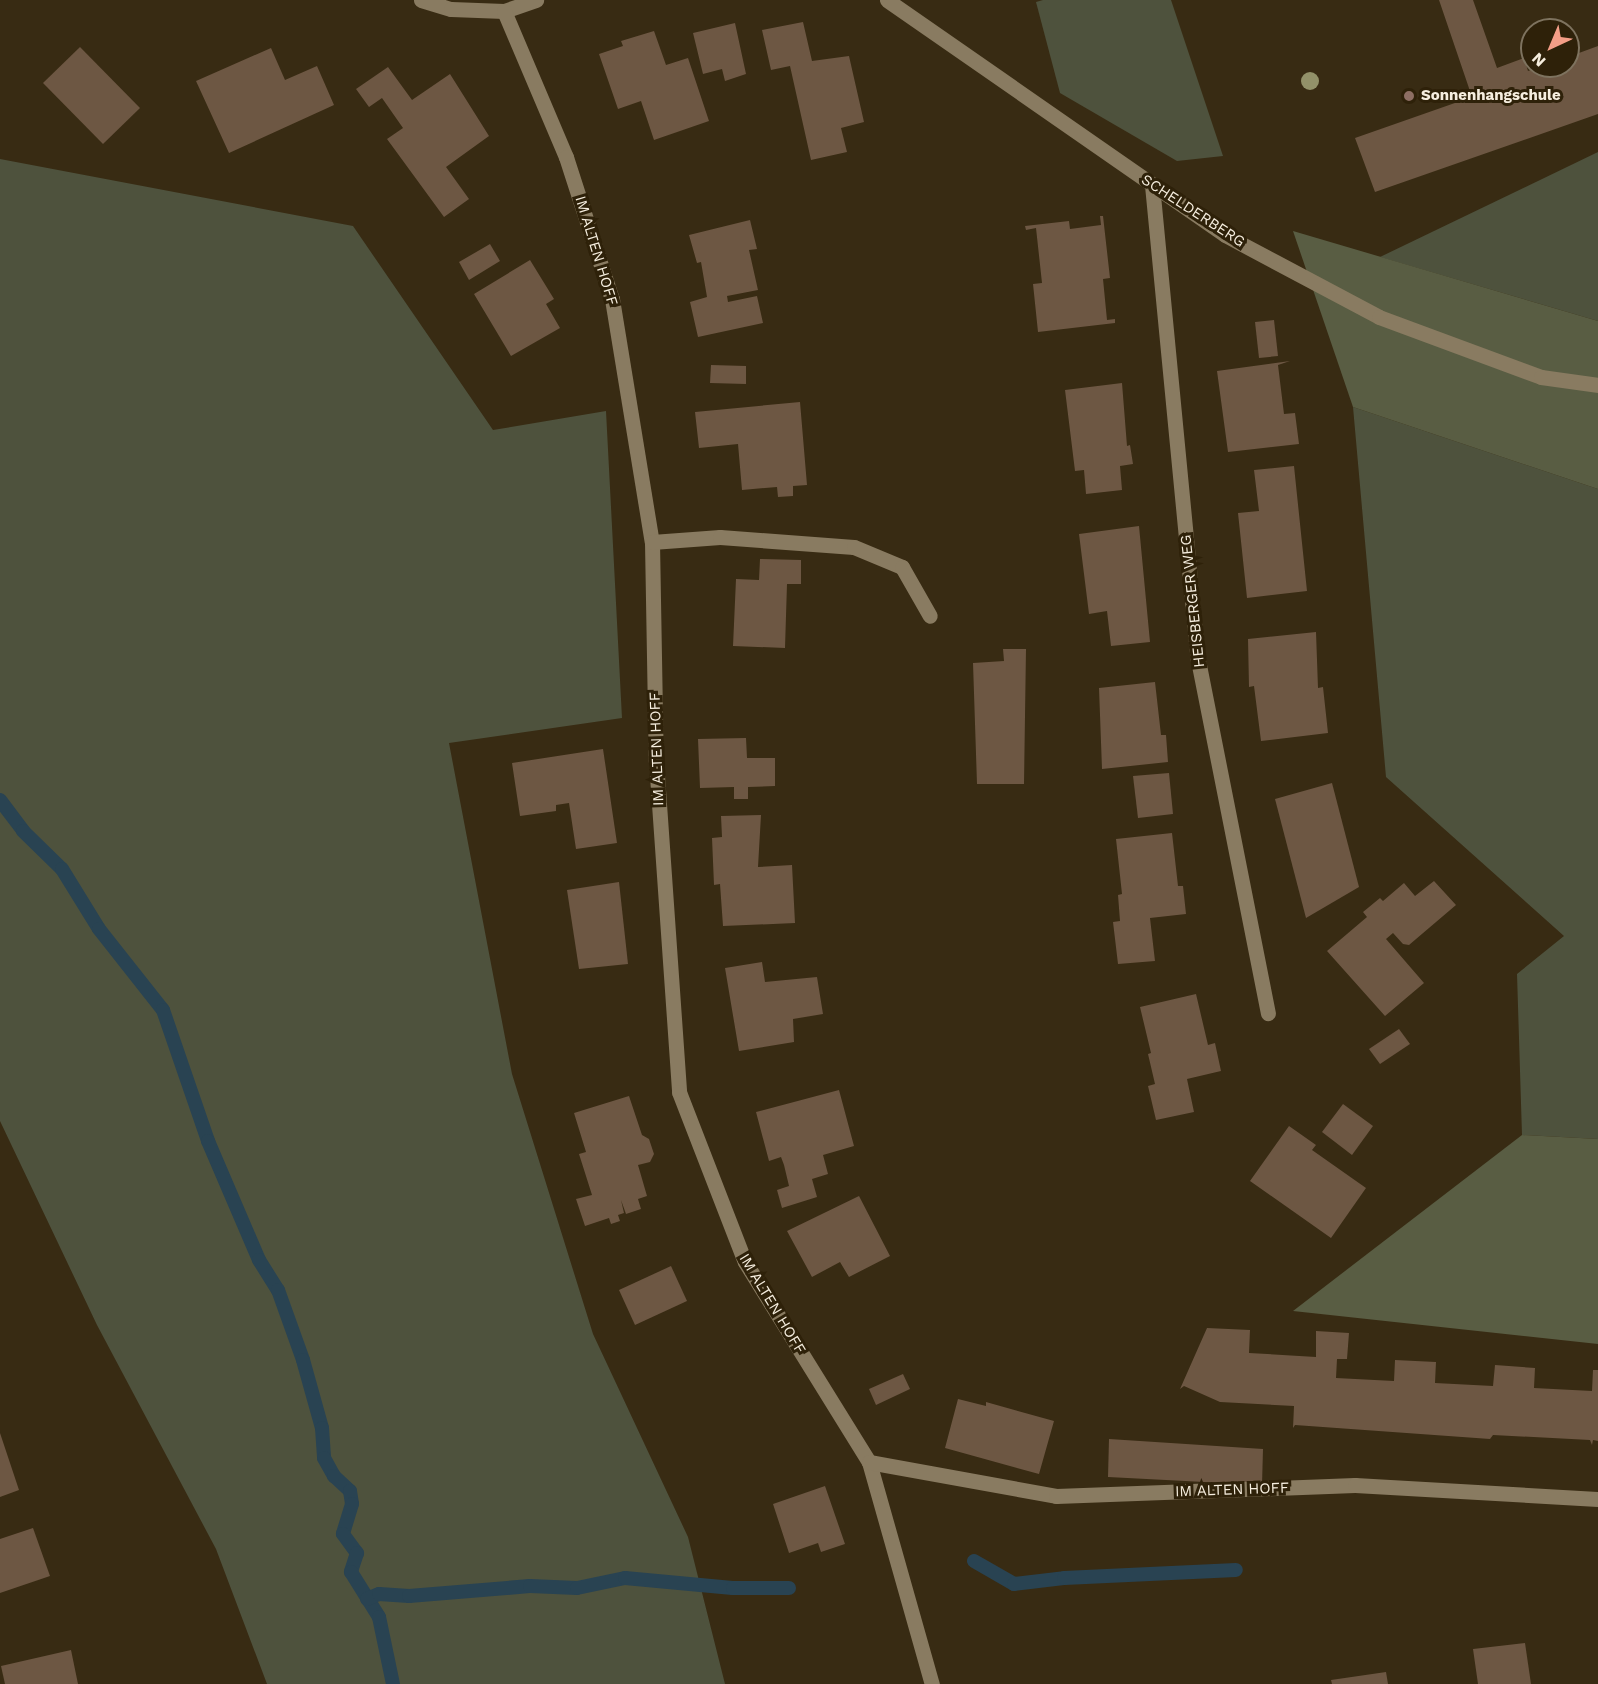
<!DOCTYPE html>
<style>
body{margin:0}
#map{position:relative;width:1598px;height:1684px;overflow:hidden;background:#382b13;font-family:"Work Sans",sans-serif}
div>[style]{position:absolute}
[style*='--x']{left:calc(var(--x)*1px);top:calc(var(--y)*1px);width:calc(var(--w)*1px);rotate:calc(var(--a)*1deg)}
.green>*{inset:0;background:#4e523d}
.forest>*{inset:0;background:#595d43}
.stream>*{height:14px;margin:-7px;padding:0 7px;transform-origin:7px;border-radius:7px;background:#294352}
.building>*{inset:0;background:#6d5743}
.minor>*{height:15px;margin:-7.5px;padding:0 7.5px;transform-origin:7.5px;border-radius:7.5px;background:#897b61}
.trees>*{width:18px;height:18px;margin:-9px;border-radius:50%;background:#929169}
.dots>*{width:16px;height:16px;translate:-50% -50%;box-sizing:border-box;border:3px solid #2e2109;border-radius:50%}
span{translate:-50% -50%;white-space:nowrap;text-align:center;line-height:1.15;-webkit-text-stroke:6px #2e2109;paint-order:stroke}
.poi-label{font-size:15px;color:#f6eedf;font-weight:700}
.left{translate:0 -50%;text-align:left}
.street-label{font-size:15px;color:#f6eedf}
.north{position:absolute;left:1520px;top:18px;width:60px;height:60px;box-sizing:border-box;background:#2e2109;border:2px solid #7e735f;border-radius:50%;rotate:224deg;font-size:16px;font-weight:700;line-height:24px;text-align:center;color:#f6eedf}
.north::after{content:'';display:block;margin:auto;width:21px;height:27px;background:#f49e87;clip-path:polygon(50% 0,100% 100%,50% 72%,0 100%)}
</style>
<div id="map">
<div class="green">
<i style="clip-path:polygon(1043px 0,1171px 0,1223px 156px,1177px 161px,1060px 93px,1036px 2px)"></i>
<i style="clip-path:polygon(1598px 152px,1598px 321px,1380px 257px)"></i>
<i style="clip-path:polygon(0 159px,353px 226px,493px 430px,606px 411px,622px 718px,449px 743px,512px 1074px,593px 1334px,688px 1537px,725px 1684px,267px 1684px,216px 1549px,97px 1325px,0 1121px)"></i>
<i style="clip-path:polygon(1353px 407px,1598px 489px,1598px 1139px,1522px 1135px,1517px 974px,1564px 936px,1386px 777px)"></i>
</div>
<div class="forest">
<i style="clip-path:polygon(1293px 231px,1598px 321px,1598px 489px,1353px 407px)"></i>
<i style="clip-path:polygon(1522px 1135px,1598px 1139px,1598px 1344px,1293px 1311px)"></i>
</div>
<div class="stream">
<i style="--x:0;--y:800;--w:39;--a:53"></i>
<i style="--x:23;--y:831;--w:54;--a:44.3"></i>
<i style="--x:62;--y:869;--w:70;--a:58.3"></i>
<i style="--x:99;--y:929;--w:103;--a:51.7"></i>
<i style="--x:163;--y:1010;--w:139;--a:71"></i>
<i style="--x:208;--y:1141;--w:129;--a:66.8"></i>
<i style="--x:259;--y:1260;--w:36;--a:58"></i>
<i style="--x:278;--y:1290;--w:74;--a:70.3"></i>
<i style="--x:303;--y:1360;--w:71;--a:74.4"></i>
<i style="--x:322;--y:1428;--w:30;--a:86"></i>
<i style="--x:324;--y:1458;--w:21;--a:61"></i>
<i style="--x:334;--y:1476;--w:22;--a:43"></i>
<i style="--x:350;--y:1491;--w:13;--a:81"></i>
<i style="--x:352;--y:1504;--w:31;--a:107"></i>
<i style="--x:343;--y:1534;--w:24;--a:54"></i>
<i style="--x:357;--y:1553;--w:20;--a:108"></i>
<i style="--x:351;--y:1572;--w:53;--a:58.1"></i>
<i style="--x:379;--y:1617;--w:68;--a:78.2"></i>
<i style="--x:974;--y:1561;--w:46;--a:29.9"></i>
<i style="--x:1014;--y:1584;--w:50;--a:-6.8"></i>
<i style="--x:1064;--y:1578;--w:172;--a:-2.7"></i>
<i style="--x:367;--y:1599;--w:13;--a:-23"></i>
<i style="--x:379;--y:1594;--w:30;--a:4"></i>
<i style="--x:409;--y:1596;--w:121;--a:-4.7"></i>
<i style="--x:530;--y:1586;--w:47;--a:2.4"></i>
<i style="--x:577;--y:1588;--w:49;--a:-11.8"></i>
<i style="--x:625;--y:1578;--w:108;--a:5.3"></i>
<i style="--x:733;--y:1588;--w:56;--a:0"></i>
</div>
<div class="building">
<i style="clip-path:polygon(1439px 0,1473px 0,1497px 68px,1524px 58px,1528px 71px,1541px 66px,1568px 66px,1568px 57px,1598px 46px,1598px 114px,1375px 192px,1355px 138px,1472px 97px)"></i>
<i style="clip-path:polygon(803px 22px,812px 61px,849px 56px,864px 122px,841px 128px,847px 152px,811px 160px,790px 66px,771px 70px,762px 30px)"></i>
<i style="clip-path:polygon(735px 23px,746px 74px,725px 81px,722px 69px,703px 74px,693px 33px)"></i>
<i style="clip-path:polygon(654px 31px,666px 65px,688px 58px,709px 121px,654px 140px,641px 101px,618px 109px,599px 54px,623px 46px,621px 41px)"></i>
<i style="clip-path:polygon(80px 47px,140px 108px,103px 144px,43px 83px)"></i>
<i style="clip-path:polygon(271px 48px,285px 80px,317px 66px,334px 105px,229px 153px,196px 81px)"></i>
<i style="clip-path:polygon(388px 67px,412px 100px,450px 74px,489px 136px,446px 167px,469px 199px,444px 217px,387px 139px,403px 128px,382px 98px,369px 107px,356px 89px)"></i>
<i style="clip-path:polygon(1100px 216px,1103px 216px,1110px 278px,1103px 279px,1107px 320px,1115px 319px,1115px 323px,1038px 332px,1033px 284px,1042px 283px,1036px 228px,1026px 230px,1025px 226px,1069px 221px,1070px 229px,1101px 225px)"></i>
<i style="clip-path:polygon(750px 220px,757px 249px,749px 250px,758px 290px,727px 296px,728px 302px,757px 296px,763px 323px,698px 337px,690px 302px,707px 297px,701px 262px,697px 263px,689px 235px)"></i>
<i style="clip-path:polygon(490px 244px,500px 261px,469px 280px,459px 262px)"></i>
<i style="clip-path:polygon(530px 260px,554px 299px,546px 304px,560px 328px,511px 356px,474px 294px)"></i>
<i style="clip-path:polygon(1274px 320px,1278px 356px,1259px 358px,1255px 322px)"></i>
<i style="clip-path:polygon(1290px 361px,1278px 365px,1284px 414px,1295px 413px,1299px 444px,1228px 452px,1217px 371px)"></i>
<i style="clip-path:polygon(711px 365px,746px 366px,746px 384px,710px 383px)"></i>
<i style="clip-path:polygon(1122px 383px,1127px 446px,1130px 445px,1133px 464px,1120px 466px,1122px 490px,1086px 494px,1084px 470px,1075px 471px,1065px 390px)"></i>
<i style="clip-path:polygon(800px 402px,807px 485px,793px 486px,793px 496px,778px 497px,777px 487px,742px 490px,738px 444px,699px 448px,695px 412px)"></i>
<i style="clip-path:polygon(1294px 466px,1307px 591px,1247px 598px,1238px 513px,1259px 511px,1254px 470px)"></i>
<i style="clip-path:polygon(1139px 526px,1150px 642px,1111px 646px,1107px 611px,1089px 614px,1079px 534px)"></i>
<i style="clip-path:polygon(760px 559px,801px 560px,801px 584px,787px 584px,785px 648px,733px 646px,736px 579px,759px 580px)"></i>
<i style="clip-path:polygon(1316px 632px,1318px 688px,1323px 687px,1328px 733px,1261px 741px,1254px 686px,1249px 687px,1248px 639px)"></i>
<i style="clip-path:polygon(1003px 649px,1026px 649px,1024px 784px,977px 784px,973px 663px,1004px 661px)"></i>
<i style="clip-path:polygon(1155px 682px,1161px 735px,1166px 735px,1168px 762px,1102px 769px,1099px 688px)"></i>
<i style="clip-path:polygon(746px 738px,747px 758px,775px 758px,775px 786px,748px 787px,748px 799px,734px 799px,734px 787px,700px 788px,698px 739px)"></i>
<i style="clip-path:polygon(603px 749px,617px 843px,576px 849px,569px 803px,556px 805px,556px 811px,520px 816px,512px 763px)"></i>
<i style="clip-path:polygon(1169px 773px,1173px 814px,1138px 818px,1133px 776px)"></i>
<i style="clip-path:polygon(1332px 783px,1359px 887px,1306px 918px,1275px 799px)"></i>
<i style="clip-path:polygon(761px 815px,758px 867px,792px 865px,795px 923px,723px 926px,720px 884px,714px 885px,712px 838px,722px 837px,721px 816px)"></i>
<i style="clip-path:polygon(1172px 833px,1178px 886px,1183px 886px,1186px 914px,1150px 918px,1155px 961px,1118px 964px,1113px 922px,1120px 921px,1118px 895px,1122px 894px,1116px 839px)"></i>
<i style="clip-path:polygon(1434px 881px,1456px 905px,1409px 945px,1403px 944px,1393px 933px,1386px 939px,1424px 983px,1385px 1016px,1327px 951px,1367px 917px,1363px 912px,1380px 898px,1383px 901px,1404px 883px,1415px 896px)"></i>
<i style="clip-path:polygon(619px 882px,628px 964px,579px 969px,567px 890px)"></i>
<i style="clip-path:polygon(762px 962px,765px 982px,817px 977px,823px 1014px,793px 1019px,794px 1042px,739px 1051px,725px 968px)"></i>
<i style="clip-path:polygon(1196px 994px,1208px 1045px,1215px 1043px,1221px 1071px,1187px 1079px,1194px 1112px,1156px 1120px,1148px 1086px,1155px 1084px,1148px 1054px,1151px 1053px,1140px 1007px)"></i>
<i style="clip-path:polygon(1399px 1029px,1410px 1044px,1380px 1064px,1369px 1049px)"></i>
<i style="clip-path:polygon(839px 1090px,854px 1146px,823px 1155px,828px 1174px,812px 1179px,817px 1197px,782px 1208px,777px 1190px,789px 1186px,784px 1165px,781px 1157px,769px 1161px,756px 1112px)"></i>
<i style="clip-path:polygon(629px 1096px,642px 1135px,649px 1139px,654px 1154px,650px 1162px,638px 1165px,647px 1196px,638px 1199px,641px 1209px,626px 1214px,621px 1200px,624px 1213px,618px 1215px,620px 1221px,611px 1224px,609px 1218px,585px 1226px,576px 1199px,592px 1195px,579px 1154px,586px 1152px,574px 1113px)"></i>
<i style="clip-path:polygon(1343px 1104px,1373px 1126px,1352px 1155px,1322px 1132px)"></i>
<i style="clip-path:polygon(1289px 1126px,1316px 1145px,1312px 1150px,1366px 1188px,1331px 1238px,1250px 1181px)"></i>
<i style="clip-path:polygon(859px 1196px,890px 1256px,849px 1277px,840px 1262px,812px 1277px,787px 1231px)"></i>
<i style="clip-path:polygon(671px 1266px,687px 1301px,635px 1325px,619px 1290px)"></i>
<i style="clip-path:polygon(1207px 1328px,1250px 1330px,1249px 1353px,1316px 1357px,1316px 1331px,1349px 1333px,1347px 1359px,1337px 1359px,1336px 1378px,1394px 1381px,1395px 1360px,1436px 1362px,1435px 1383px,1493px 1386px,1495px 1365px,1535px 1368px,1534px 1388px,1592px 1391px,1593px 1370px,1598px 1370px,1598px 1441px,1593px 1440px,1592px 1445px,1590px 1440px,1493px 1435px,1490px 1439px,1295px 1425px,1293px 1428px,1294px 1406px,1220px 1402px,1184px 1386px,1180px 1389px)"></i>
<i style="clip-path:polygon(903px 1374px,910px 1389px,876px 1405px,869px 1389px)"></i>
<i style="clip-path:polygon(958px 1399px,986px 1406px,986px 1402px,1054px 1421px,1039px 1474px,945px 1448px)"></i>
<i style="clip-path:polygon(0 1433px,19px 1490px,0 1497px)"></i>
<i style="clip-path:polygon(1109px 1439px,1263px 1449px,1262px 1485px,1108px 1477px)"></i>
<i style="clip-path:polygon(825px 1486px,845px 1544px,821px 1552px,818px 1543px,789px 1553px,773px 1504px)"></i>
<i style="clip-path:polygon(33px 1528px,50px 1576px,0 1593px,0 1539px)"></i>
<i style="clip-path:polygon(1525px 1643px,1531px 1684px,1478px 1684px,1473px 1649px)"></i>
<i style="clip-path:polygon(71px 1650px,78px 1684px,5px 1684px,1px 1666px)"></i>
<i style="clip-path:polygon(1386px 1672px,1388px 1684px,1332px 1684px,1331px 1680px)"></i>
</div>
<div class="minor">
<i style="--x:421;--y:0;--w:31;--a:17"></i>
<i style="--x:451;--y:9;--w:53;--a:2.2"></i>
<i style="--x:504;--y:11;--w:34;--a:-19"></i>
<i style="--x:887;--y:0;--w:412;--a:34.8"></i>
<i style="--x:1225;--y:235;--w:174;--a:28"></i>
<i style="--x:1379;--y:317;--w:173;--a:20.3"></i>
<i style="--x:1541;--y:377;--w:58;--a:8"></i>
<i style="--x:504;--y:11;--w:159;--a:67"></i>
<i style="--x:566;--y:157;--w:149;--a:72.1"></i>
<i style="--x:612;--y:299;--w:246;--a:80.7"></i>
<i style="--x:652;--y:542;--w:219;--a:89"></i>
<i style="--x:656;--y:761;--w:332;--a:86"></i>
<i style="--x:679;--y:1092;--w:182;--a:68.8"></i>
<i style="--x:745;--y:1262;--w:235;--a:58.2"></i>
<i style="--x:869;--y:1462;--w:231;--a:74.2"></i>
<i style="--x:1152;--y:185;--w:477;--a:84.5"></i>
<i style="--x:1198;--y:660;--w:360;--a:78.8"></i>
<i style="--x:652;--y:542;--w:68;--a:-4.2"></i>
<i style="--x:720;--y:537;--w:134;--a:4.3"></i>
<i style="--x:854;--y:547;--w:52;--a:22.6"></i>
<i style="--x:902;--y:567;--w:56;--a:60.3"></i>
<i style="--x:869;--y:1462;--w:190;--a:10.3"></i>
<i style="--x:1056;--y:1496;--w:299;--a:-2.1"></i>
<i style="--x:1355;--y:1485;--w:243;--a:3.3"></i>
</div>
<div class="trees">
<i style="left:1310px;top:81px"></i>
</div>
<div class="dots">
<i style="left:1409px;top:96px;background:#8d6e63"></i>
</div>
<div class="poi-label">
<span class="left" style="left:1421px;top:96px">Sonnenhangschule</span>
</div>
<div class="street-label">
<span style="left:1193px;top:211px;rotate:33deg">SCHELDERBERG</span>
<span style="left:596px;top:251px;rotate:73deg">IM ALTEN HOFF</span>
<span style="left:1193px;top:601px;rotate:-96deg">HEISBERGER WEG</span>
<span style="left:657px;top:749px;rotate:-92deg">IM ALTEN HOFF</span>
<span style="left:772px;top:1304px;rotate:59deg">IM ALTEN HOFF</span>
<span style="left:1232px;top:1490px;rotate:-2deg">IM ALTEN HOFF</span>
</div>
<div class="north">N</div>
</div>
